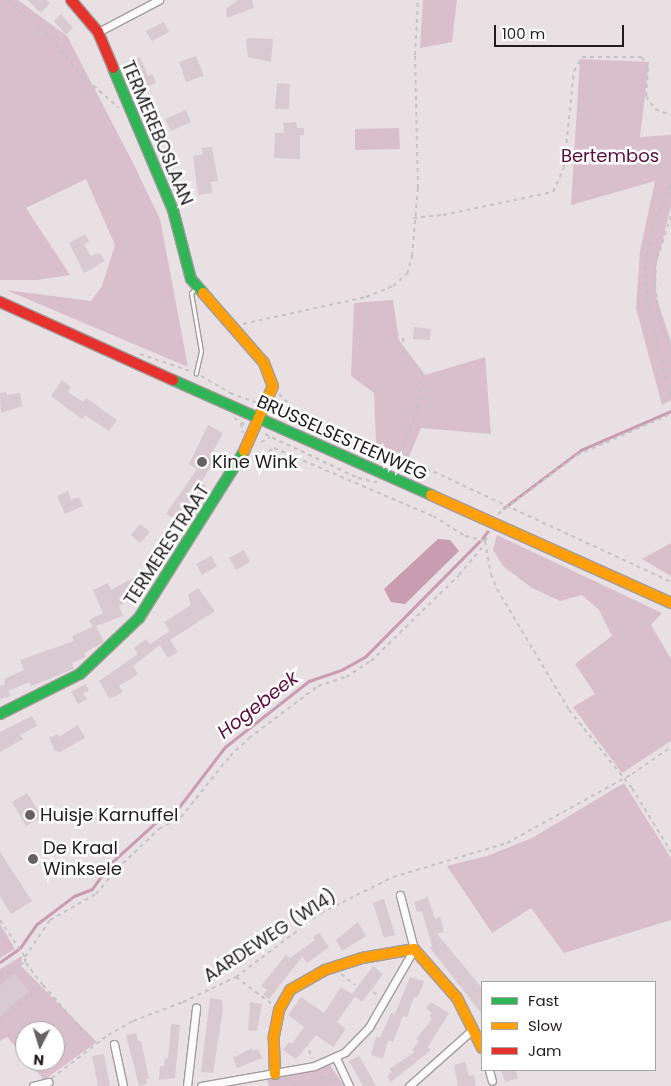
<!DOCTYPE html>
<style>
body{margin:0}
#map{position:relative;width:671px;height:1086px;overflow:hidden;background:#e8e0e3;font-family:Poppins,sans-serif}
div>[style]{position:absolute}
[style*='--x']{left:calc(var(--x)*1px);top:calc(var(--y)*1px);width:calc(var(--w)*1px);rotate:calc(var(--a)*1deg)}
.green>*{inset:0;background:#d9bfcb}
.water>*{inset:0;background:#ca9cb2}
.stream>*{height:2.5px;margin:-1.25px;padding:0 1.25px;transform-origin:1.25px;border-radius:1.25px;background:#ca9cb2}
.building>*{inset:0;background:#d9c9d0}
.path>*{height:2px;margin-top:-1px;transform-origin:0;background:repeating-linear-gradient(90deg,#c6c3c4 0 4px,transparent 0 8px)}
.roads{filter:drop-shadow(1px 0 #a29c9e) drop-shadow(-1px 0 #a29c9e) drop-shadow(0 1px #a29c9e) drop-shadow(0 -1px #a29c9e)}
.lane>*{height:3px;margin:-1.5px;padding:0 1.5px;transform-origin:1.5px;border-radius:1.5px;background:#fcfafb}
.street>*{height:7px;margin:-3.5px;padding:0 3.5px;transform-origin:3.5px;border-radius:3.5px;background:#fcfafb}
.fast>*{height:10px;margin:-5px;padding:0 5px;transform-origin:5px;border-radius:5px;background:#30b455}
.slow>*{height:10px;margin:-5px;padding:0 5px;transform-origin:5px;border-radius:5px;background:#ff9f0a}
.jam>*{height:10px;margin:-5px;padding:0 5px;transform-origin:5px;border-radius:5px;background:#e5322d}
.dots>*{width:14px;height:14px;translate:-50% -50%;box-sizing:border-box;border:2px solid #fff;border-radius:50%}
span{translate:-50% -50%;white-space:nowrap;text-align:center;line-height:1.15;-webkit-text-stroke:5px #fff;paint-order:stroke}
.street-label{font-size:18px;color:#211c1e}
.park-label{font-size:18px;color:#580d3a}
.poi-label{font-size:18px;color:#211c1e}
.left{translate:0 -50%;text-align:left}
.water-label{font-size:19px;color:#590e3a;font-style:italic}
.legend{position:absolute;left:481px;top:981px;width:175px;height:90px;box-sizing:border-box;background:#fff;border:1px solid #a6a4a5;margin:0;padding:6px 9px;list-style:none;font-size:15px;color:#211c1e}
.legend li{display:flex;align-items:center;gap:10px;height:25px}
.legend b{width:25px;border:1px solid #a6a4a5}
.north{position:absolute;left:15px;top:1021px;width:50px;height:50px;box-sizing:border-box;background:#fff;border:1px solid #a6a4a5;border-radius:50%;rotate:185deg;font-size:14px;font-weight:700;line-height:20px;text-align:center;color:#211c1e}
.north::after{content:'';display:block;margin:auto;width:18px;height:22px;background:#676163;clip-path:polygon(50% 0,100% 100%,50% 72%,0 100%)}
.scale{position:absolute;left:494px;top:25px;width:130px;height:22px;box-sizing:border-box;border:2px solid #211c1e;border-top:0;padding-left:6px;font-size:15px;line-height:18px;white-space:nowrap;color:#211c1e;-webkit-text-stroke:4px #fff;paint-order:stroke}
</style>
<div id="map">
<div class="green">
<i style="clip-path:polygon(0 0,18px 0,67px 36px,132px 161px,160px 219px,188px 367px,6px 290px,91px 301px,102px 286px,115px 245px,86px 179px,26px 208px,70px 275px,37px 280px,0 280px)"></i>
<i style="clip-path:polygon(423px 0,457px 0,452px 42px,420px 48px)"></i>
<i style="clip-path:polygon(580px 59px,649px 62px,640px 137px,671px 135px,671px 206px,656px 266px,656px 296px,671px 342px,671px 400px,662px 405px,636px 308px,640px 251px,655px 181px,571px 205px)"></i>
<i style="clip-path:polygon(399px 128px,400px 149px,355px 150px,355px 129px)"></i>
<i style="clip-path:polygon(393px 300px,399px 340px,425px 375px,485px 357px,491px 434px,421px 428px,408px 459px,376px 443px,374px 393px,351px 376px,354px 303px)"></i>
<i style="clip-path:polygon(497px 535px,662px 613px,651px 625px,671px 659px,671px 741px,622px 773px,573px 707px,595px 694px,575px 664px,612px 636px,599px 610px,582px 595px,560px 601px,532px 588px,503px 566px,493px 550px)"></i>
<i style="clip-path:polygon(671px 543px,671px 576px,642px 559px)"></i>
<i style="clip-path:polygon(624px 783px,671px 858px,671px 920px,564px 953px,531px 908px,492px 933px,447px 866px,487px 856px,532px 838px)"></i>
<i style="clip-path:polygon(0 924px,15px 949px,0 958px)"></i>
<i style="clip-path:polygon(22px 956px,21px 966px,97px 1042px,44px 1080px,27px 1061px,55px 1061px,55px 1031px,25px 1031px,25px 1058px,7px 1037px,0 1041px,0 969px)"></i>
<i style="clip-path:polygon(330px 1065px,344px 1086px,269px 1086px,267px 1079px)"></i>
</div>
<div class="water">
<i style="clip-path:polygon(438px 539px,450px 540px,459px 551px,405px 604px,391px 602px,384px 589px)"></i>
</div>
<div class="stream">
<i style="--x:504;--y:508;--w:96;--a:-37"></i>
<i style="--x:581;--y:450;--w:98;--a:-23.4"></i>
<i style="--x:482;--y:539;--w:9;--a:-54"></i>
<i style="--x:0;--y:962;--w:24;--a:-35"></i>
<i style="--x:20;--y:948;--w:29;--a:-55"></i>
<i style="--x:37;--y:924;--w:46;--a:-37.1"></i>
<i style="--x:74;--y:896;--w:19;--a:-21"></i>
<i style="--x:92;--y:889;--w:31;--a:-54"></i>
<i style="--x:110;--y:864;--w:61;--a:-42.3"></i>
<i style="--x:155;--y:823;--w:24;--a:-30"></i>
<i style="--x:176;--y:811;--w:81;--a:-52.6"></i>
<i style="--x:225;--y:747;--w:107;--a:-38.2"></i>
<i style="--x:309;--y:681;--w:36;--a:-19"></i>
<i style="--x:343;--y:669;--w:26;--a:-29"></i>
<i style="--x:366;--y:656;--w:161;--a:-45.3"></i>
</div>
<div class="building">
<i style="clip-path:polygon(27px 0,47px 0,50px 3px,41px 13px)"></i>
<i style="clip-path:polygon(238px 0,252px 0,254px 8px,227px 18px,226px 9px)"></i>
<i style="clip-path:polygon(61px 14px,73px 28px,66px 35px,54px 21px)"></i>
<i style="clip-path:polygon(164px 22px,169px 32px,152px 41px,146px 31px)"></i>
<i style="clip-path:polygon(249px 38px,273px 39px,271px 62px,248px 57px,246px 40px)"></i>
<i style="clip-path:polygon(196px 56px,204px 76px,186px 82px,179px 62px)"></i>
<i style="clip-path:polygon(140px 57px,148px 76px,152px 74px,156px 83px,142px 89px,130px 62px)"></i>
<i style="clip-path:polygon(277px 83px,290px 84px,289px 109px,275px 109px)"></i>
<i style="clip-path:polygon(186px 110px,191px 122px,171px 131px,165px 119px)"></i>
<i style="clip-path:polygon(296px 122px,297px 128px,304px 128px,304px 135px,300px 135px,300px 159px,274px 158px,275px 133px,284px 133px,283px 123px)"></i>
<i style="clip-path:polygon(212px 147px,218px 181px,211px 182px,212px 193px,198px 195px,193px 156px,203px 154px,202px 148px)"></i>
<i style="clip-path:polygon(85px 234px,89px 241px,84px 245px,91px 256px,100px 253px,105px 261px,84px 273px,69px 243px)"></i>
<i style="clip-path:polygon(414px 327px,431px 329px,430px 340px,413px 339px)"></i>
<i style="clip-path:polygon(62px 380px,71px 387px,68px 392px,83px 402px,86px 398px,117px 420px,109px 431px,85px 415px,82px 419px,51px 396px)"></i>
<i style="clip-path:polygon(6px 392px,7px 395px,20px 393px,22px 406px,1px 413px,0 393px)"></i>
<i style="clip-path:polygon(208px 425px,223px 433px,210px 457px,215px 460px,201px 482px,206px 486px,196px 502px,191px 499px,182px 523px,166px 514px,197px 469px,189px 464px)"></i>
<i style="clip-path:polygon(68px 491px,71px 500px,79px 497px,83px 506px,65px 514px,57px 496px)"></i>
<i style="clip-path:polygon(140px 524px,150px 532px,140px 543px,131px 535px)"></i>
<i style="clip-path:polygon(244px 550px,250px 562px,236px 570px,229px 558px)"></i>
<i style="clip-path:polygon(211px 556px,217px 566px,202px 575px,196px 564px)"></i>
<i style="clip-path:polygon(135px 577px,141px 590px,134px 594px,136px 598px,119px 606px,123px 616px,96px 626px,104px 642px,84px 653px,86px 657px,72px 663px,74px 669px,31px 686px,29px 682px,8px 691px,11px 696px,0 699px,0 686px,5px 684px,4px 679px,24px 670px,20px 660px,74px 641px,72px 636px,93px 627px,89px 620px,103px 613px,93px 590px,108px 583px,111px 590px)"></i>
<i style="clip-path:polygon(198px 588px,215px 611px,170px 640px,178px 652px,168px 658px,160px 645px,133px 666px,138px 674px,119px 686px,123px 692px,110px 699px,99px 681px,138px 654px,134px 648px,146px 639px,150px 644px,170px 631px,164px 622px,191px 605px,188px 595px)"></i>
<i style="clip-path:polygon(85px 684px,89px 690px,83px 693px,87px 699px,78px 704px,71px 692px)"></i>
<i style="clip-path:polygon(32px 716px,37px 726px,20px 735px,23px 739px,0 752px,0 732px)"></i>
<i style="clip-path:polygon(78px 725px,85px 738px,60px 752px,55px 751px,49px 738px,58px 734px,59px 737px)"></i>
<i style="clip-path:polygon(27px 793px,42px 817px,26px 826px,12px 802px)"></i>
<i style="clip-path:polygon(0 852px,32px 901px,11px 914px,0 896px)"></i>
<i style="clip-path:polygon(428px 897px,435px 919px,440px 917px,444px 932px,437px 934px,482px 988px,482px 1014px,430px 948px,432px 946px,422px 911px,417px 912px,414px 902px)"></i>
<i style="clip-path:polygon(384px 899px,395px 935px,384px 938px,373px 903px)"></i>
<i style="clip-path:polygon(358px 922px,366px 936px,342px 951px,336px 940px)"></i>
<i style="clip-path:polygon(319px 933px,329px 947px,307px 963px,302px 957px,269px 999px,263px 995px,267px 990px,261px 986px,286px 955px,290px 958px,315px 940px,313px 937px)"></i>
<i style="clip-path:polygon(373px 966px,383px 974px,362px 1002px,352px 994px)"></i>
<i style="clip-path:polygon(14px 973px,29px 991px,0 1016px,0 986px)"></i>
<i style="clip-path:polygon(410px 977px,424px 981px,422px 988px,417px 998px,414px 997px,407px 1017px,403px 1016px,393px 1042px,388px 1040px,383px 1059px,371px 1055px,376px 1037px,380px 1038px,391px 1013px,395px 1014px)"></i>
<i style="clip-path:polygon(341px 987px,355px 996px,337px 1022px,346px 1029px,333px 1047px,316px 1035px,296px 1059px,283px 1050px,289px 1042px,292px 1044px,304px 1027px,288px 1015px,301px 997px,324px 1013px)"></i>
<i style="clip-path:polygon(210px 998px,222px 1000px,223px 1010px,213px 1073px,201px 1072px)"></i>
<i style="clip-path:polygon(250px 1002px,262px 1004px,257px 1031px,248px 1030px)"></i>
<i style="clip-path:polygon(431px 1002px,449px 1013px,428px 1047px,431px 1050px,391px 1082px,387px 1076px,392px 1072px,389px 1069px,415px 1052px,412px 1050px,419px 1041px,416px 1039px,432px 1019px,429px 1016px,432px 1013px,426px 1008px)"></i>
<i style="clip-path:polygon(171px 1024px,180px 1025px,175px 1078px,159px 1080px,160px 1066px,164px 1066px,165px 1058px,168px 1059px)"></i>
<i style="clip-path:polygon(136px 1033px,138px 1041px,141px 1041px,149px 1079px,146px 1079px,147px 1084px,139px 1086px,126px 1035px)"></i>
<i style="clip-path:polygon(252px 1048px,253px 1051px,258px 1049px,262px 1058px,237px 1068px,233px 1058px)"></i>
<i style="clip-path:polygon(104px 1054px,110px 1086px,98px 1086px,92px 1056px)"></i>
<i style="clip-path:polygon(359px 1056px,373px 1080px,376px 1086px,363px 1086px,349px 1061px)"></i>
<i style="clip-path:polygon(465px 1062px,469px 1076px,474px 1075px,476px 1086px,458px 1086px,454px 1065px)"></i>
<i style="clip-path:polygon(501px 1070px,516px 1070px,518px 1078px,505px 1082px)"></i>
</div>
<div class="path">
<i style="--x:6;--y:0;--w:50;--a:39.4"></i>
<i style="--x:45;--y:32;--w:56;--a:50.1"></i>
<i style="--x:81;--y:75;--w:50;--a:41"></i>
<i style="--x:671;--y:185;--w:45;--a:113.7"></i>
<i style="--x:653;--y:226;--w:41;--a:101.3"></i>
<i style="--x:645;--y:266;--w:40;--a:85.7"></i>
<i style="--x:648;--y:306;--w:95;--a:76"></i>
<i style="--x:671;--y:216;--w:48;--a:108.1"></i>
<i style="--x:656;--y:262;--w:23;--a:92"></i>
<i style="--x:655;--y:285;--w:34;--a:83"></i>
<i style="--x:659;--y:319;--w:33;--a:69"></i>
<i style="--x:413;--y:218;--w:30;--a:-6"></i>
<i style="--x:443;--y:215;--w:112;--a:-11.8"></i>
<i style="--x:553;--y:192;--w:27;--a:-66"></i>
<i style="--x:564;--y:167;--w:97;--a:-84.1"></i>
<i style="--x:574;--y:71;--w:16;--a:-60"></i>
<i style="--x:582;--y:57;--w:60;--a:0"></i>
<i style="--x:642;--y:57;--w:13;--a:61"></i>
<i style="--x:648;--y:68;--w:28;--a:94"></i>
<i style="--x:646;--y:96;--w:16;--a:55"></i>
<i style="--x:655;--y:109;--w:17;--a:21"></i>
<i style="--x:243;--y:324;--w:126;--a:-12.4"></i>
<i style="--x:366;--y:297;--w:29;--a:-22"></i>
<i style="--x:393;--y:286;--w:18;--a:-41"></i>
<i style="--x:407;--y:274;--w:19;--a:-74"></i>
<i style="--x:412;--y:256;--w:68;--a:-85"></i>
<i style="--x:418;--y:188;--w:133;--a:-91.3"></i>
<i style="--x:415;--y:55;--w:55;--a:-86.9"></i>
<i style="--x:140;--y:354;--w:53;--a:18.8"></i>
<i style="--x:201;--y:376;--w:34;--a:30"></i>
<i style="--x:230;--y:393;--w:29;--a:20"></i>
<i style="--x:279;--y:394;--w:28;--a:45"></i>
<i style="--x:299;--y:414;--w:49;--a:25.5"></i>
<i style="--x:343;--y:435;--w:52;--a:25.1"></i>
<i style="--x:390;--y:457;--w:30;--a:15"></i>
<i style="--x:419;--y:465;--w:278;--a:24.9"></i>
<i style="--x:273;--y:410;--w:112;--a:25.9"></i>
<i style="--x:234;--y:418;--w:17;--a:31"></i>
<i style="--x:241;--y:423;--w:10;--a:79"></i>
<i style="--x:265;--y:434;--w:103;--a:25.3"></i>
<i style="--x:358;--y:478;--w:22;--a:13"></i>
<i style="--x:261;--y:442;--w:10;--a:-29"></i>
<i style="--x:397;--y:460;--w:48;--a:-66.6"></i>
<i style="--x:416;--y:416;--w:43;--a:-82.1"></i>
<i style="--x:422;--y:373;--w:30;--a:-130"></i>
<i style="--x:403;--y:350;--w:12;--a:-90"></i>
<i style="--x:248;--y:463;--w:30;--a:-30"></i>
<i style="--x:274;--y:448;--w:173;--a:23.2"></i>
<i style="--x:433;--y:516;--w:38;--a:32"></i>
<i style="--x:465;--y:536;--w:21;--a:14"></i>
<i style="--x:498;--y:514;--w:99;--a:-36.8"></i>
<i style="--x:577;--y:455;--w:103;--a:-23.6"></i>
<i style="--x:485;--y:541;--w:34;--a:80"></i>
<i style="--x:491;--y:574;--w:16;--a:68"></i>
<i style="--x:497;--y:589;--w:141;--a:59.2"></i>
<i style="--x:569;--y:710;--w:100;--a:51.1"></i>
<i style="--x:632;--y:788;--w:75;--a:58.6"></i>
<i style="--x:485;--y:541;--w:9;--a:-63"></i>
<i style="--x:0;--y:920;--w:45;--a:56"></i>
<i style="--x:25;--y:962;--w:5;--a:-90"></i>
<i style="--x:25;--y:957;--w:45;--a:-56"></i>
<i style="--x:50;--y:920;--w:53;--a:-29.5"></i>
<i style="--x:96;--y:894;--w:33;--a:-50"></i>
<i style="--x:117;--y:869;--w:58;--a:-43.6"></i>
<i style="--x:159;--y:829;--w:25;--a:-29"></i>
<i style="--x:181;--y:817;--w:78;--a:-51.2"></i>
<i style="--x:230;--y:756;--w:26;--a:-43"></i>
<i style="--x:249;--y:738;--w:86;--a:-37"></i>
<i style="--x:318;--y:686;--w:29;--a:-18"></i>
<i style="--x:346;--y:677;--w:30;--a:-33"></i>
<i style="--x:371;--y:661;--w:123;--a:-44.3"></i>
<i style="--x:459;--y:575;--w:40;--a:-50"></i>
<i style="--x:341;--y:974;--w:18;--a:38"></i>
<i style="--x:236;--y:977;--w:46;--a:37.1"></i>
<i style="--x:0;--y:978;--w:30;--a:-33"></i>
<i style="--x:43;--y:985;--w:79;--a:49.1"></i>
<i style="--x:373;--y:992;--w:7;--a:34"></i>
<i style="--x:0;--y:1022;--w:57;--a:-40.7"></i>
<i style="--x:43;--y:985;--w:29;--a:-128"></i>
<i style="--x:309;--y:1050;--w:9;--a:72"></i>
<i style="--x:52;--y:1078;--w:71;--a:-37.5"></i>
<i style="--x:108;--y:1035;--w:29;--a:-29"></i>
<i style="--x:133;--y:1021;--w:53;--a:-20.8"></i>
<i style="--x:183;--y:1002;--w:59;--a:-25.3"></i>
<i style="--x:236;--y:977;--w:106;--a:-37"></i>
<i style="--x:321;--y:913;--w:80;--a:-26.6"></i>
<i style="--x:393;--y:877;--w:119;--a:-16.6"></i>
<i style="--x:507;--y:843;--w:143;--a:-28.9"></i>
<i style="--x:632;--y:774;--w:47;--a:-34.7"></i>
<i style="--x:285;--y:1079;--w:17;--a:24"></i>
<i style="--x:306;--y:1086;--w:17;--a:-31"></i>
<i style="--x:321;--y:1077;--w:13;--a:18"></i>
<i style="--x:333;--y:1081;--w:5;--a:-37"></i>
</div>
<div class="roads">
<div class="lane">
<i style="--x:196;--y:288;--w:7;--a:135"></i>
<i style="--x:191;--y:293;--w:59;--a:80.2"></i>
<i style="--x:201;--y:351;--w:23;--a:103"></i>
</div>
<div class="street">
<i style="--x:98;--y:32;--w:69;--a:-27.7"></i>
<i style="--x:114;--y:1044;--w:43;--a:77.9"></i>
<i style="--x:336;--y:1058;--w:31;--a:65"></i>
<i style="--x:489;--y:1070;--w:11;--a:75"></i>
<i style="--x:33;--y:1086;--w:16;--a:-15"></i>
<i style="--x:187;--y:1086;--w:79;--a:-83.4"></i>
<i style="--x:201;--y:1086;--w:115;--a:-10"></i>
<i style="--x:314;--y:1066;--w:34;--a:-24"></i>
<i style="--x:345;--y:1052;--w:35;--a:-46"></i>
<i style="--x:369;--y:1027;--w:90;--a:-60"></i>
<i style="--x:414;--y:949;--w:56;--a:-104.5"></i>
<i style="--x:409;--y:1086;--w:86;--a:-41.7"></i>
</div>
<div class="fast">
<i style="--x:113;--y:68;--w:154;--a:67.1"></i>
<i style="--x:173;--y:210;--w:71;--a:75.4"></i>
<i style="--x:191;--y:279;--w:18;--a:49"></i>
<i style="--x:173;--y:380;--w:282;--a:24"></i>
<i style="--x:0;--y:714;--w:89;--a:-26.6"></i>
<i style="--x:80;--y:674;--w:81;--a:-43.5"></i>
<i style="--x:139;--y:618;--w:197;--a:-57.8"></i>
</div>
<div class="slow">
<i style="--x:203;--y:293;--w:93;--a:48.9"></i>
<i style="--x:264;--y:363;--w:25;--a:69"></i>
<i style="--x:273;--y:386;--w:71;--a:114"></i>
<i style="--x:431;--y:495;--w:263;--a:24.2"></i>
<i style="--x:275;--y:1074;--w:38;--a:-92"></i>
<i style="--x:274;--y:1036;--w:26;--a:-79"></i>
<i style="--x:279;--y:1010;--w:23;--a:-61"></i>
<i style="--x:290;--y:990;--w:40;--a:-29.7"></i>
<i style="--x:325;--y:970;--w:39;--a:-18"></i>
<i style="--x:362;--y:958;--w:53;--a:-9.8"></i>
<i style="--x:414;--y:949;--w:65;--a:48.7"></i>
<i style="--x:457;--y:998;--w:56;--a:63.4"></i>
</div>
<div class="jam">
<i style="--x:71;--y:0;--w:42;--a:49.8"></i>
<i style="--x:98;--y:32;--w:39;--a:67"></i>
<i style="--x:0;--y:302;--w:190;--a:24.3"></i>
</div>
</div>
<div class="dots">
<i style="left:202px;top:462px;background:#676163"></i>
<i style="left:30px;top:815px;background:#676163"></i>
<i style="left:33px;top:859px;background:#676163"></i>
</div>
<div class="street-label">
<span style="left:157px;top:133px;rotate:67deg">TERMEREBOSLAAN</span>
<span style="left:342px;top:438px;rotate:24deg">BRUSSELSESTEENWEG</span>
<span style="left:167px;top:545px;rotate:-57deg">TERMERESTRAAT</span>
<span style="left:270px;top:936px;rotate:-33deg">AARDEWEG (W14)</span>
</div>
<div class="park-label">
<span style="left:610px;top:156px">Bertembos</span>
</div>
<div class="poi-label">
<span class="left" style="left:212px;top:462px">Kine Wink</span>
<span class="left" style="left:40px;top:815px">Huisje Karnuffel</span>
<span class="left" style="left:43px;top:859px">De Kraal<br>Winksele</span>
</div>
<div class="water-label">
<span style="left:258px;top:705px;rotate:-38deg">Hogebeek</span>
</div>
<ul class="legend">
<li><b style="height:6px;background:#30b455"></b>Fast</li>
<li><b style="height:6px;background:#ff9f0a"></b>Slow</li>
<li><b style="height:6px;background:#e5322d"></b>Jam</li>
</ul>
<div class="north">N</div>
<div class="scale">100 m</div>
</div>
